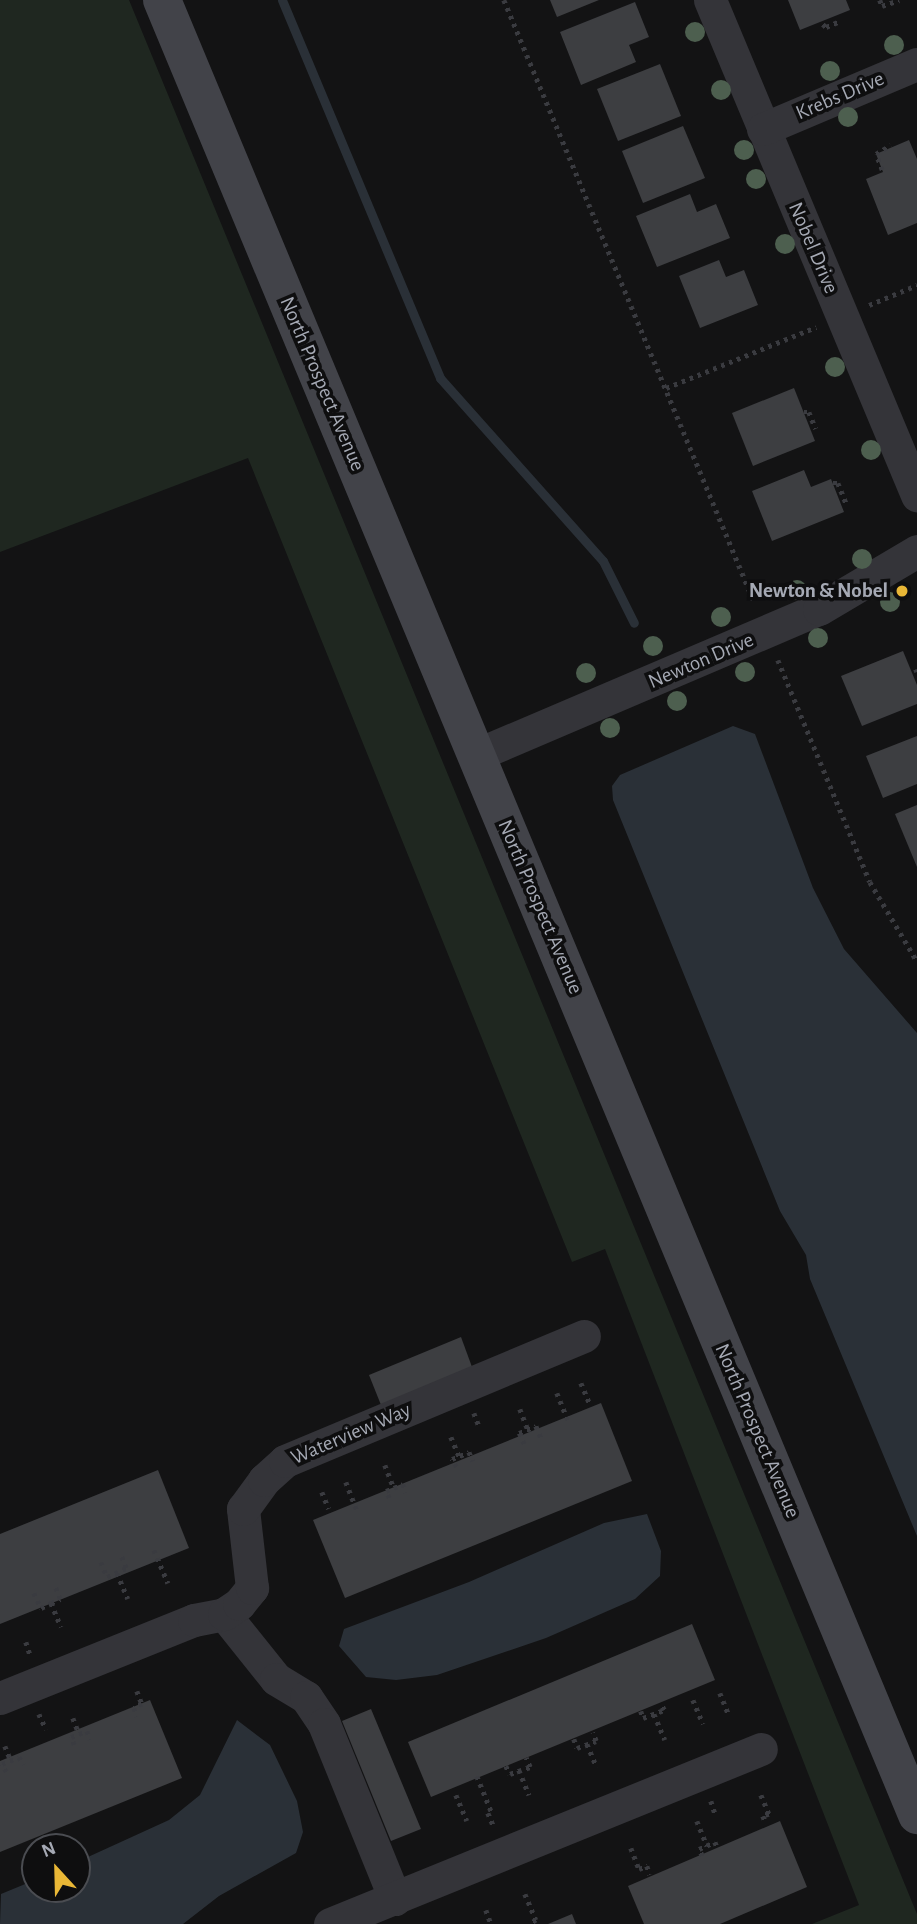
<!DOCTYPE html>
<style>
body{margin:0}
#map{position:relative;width:917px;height:1924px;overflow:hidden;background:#131314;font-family:"Alegreya Sans",sans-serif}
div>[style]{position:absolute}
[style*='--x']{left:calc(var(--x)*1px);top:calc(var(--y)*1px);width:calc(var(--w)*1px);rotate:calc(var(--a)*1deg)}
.green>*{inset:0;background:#1f2720}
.water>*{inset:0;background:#2a3037}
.stream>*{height:9px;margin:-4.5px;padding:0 4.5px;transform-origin:4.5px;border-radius:4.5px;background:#2a3037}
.building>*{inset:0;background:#3d3e41}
.path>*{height:4.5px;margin-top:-2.25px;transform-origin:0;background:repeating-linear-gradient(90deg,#3a3b40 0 3.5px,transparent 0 8.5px)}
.street>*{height:33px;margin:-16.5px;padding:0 16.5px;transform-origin:16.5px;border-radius:16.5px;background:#343439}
.secondary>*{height:38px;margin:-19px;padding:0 19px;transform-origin:19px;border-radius:19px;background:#424349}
.trees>*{width:20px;height:20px;margin:-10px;border-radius:50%;background:#4d5f4f}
.dots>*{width:19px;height:19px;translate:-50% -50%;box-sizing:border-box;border:4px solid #0e0e0f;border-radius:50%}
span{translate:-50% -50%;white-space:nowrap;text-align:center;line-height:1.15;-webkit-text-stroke:7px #0e0e0f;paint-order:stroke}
.street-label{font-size:21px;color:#a5a9b4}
.poi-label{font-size:21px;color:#a5a9b4;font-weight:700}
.right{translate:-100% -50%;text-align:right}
.north{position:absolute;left:21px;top:1833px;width:70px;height:70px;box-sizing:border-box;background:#0e0e0f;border:2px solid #4a4c51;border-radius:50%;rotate:338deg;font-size:19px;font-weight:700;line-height:28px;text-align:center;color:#a5a9b4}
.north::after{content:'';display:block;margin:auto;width:24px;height:32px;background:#e9b736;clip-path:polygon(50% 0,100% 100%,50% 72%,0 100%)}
</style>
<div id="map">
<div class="green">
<i style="clip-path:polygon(0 0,129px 0,917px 1914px,917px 1924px,812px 1924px,859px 1905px,605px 1249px,572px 1262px,248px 458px,0 552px)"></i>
</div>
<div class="water">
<i style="clip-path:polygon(733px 726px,755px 734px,813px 888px,844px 949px,917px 1033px,917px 1536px,810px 1279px,806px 1255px,780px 1211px,613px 800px,612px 786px,620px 775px)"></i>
<i style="clip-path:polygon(647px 1514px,661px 1551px,660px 1576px,635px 1599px,546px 1638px,437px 1675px,396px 1680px,366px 1677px,339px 1646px,344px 1629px,469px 1582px,604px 1523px)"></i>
<i style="clip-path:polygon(237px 1720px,270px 1745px,297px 1801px,303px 1832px,296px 1853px,219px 1896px,183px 1924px,0 1924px,1px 1894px,35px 1880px,35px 1889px,77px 1889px,77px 1862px,169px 1820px,200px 1795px)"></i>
</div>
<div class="stream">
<i style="--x:282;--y:0;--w:410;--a:67.3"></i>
<i style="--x:440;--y:378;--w:245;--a:48.3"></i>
<i style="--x:603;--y:561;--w:69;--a:63.4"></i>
</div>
<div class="building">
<i style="clip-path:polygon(550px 0,599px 0,557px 17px)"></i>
<i style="clip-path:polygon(788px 0,846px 0,850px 10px,800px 30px)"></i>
<i style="clip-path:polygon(635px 2px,649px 37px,629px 45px,636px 62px,581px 85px,560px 32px)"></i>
<i style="clip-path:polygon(660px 64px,681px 116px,618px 141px,597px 89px)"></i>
<i style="clip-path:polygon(683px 126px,705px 178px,643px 203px,622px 151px)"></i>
<i style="clip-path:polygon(909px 140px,917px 159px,917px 223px,888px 235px,866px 179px,883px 172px,876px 154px)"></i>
<i style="clip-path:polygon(690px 194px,697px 212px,716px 204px,730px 238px,657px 267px,636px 216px)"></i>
<i style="clip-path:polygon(719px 260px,726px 277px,744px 270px,758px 305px,700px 328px,679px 276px)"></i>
<i style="clip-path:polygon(794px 388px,815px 441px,753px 466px,732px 413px)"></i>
<i style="clip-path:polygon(804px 470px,811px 487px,831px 479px,844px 512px,772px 541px,752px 491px)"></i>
<i style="clip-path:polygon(903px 651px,917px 685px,917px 704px,862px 726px,841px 676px)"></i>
<i style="clip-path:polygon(917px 736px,917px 784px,883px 798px,866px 756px)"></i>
<i style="clip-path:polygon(917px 805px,917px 867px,895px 814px)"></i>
<i style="clip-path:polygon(461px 1337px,472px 1367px,381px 1405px,369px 1375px)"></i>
<i style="clip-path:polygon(601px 1403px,632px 1481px,345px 1598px,313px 1520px)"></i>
<i style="clip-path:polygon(158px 1470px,189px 1548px,0 1624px,0 1534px)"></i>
<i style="clip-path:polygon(692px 1624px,715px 1680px,431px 1797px,408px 1742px)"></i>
<i style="clip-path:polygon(150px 1700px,182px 1778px,0 1852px,0 1761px)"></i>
<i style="clip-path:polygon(371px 1709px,421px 1829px,391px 1841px,342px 1721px)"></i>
<i style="clip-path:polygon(780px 1821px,807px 1887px,720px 1924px,644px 1924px,628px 1886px)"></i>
<i style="clip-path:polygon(572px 1914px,576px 1924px,548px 1924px)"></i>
</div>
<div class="path">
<i style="--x:504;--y:0;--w:654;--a:67.43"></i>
<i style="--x:880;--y:0;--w:6;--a:72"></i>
<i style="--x:882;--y:6;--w:18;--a:-19"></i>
<i style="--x:823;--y:24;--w:4;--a:45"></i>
<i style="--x:826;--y:27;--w:15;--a:-23"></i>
<i style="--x:882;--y:170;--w:17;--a:-111"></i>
<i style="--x:876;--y:154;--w:17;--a:-31"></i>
<i style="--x:869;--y:305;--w:52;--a:-22.6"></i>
<i style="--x:666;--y:388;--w:162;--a:-22.1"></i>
<i style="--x:804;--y:412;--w:5;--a:0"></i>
<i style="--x:809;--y:412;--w:18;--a:68"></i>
<i style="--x:833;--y:483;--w:5;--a:0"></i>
<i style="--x:838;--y:483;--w:22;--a:68"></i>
<i style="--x:778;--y:660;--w:240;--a:67.5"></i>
<i style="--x:870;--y:882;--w:92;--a:59.3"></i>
<i style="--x:916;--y:669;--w:3;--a:72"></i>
<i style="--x:581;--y:1383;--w:23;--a:67"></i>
<i style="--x:557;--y:1393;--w:31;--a:68"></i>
<i style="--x:520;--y:1409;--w:22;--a:69"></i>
<i style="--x:474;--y:1413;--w:14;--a:69"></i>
<i style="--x:451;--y:1437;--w:21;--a:67"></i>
<i style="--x:524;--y:1444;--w:12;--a:-114"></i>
<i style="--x:519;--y:1433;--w:18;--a:-22"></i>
<i style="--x:536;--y:1426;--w:13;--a:67"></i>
<i style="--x:385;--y:1465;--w:25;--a:69"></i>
<i style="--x:456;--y:1467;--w:9;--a:-117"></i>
<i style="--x:452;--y:1459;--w:18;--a:-22"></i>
<i style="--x:469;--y:1452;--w:10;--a:66"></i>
<i style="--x:346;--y:1482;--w:33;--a:69"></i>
<i style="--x:322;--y:1492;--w:18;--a:68"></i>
<i style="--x:389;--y:1498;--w:8;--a:-113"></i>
<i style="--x:386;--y:1491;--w:18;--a:-22"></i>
<i style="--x:403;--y:1484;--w:9;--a:72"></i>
<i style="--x:154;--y:1550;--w:36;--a:67"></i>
<i style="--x:101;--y:1562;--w:16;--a:68"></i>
<i style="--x:107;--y:1577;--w:21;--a:-25"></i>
<i style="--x:126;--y:1568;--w:16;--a:-112"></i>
<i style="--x:117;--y:1573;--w:28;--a:67"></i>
<i style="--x:34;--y:1593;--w:17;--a:65"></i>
<i style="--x:41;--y:1608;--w:11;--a:-27"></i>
<i style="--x:51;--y:1603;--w:10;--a:-24"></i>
<i style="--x:60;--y:1599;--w:16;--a:-112"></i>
<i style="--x:51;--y:1603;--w:26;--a:67"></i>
<i style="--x:26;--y:1642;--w:13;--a:72"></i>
<i style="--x:137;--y:1691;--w:14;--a:69"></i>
<i style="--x:142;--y:1704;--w:9;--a:153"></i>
<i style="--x:134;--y:1708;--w:9;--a:72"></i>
<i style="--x:720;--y:1693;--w:22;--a:68"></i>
<i style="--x:693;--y:1700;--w:26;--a:67"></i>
<i style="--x:641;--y:1711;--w:7;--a:74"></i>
<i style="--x:643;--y:1718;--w:22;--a:-21"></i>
<i style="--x:664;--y:1710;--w:7;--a:-117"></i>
<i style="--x:39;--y:1714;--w:17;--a:65"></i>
<i style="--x:654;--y:1714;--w:28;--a:67"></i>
<i style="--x:73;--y:1718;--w:17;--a:69"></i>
<i style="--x:574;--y:1739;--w:9;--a:72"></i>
<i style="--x:577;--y:1748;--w:20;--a:-20"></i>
<i style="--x:596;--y:1741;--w:9;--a:-111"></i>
<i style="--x:587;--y:1744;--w:25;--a:67"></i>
<i style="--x:74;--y:1745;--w:9;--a:-111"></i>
<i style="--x:71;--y:1737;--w:17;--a:-21"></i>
<i style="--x:87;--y:1731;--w:9;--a:69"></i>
<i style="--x:5;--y:1746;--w:16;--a:68"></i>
<i style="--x:506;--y:1766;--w:9;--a:63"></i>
<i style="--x:510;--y:1774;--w:21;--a:-19"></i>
<i style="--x:530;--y:1767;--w:10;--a:-114"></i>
<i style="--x:519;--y:1770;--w:27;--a:68"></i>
<i style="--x:6;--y:1772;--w:9;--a:-117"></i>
<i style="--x:2;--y:1764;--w:18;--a:-22"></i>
<i style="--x:19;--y:1757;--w:9;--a:58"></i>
<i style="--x:477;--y:1776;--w:38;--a:68"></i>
<i style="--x:456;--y:1795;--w:28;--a:67"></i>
<i style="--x:761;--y:1795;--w:21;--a:67"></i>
<i style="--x:769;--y:1814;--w:6;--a:162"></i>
<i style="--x:763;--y:1816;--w:8;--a:67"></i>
<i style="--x:711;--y:1801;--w:13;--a:72"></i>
<i style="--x:488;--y:1813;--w:13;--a:67"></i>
<i style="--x:697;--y:1821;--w:27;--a:68"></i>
<i style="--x:631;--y:1848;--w:22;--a:69"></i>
<i style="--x:639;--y:1869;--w:9;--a:-21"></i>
<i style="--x:647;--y:1866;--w:9;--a:72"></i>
<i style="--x:702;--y:1856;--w:8;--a:-113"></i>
<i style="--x:699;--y:1849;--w:17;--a:-24"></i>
<i style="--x:715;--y:1842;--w:8;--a:67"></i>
<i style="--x:525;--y:1894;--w:28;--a:67"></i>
<i style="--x:536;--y:1920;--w:7;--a:146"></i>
<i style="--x:486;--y:1910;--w:15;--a:70"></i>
</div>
<div class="street">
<i style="--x:710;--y:0;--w:537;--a:67.31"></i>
<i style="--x:763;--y:129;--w:167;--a:-22.9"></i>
<i style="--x:476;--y:755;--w:373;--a:-23.1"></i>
<i style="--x:819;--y:609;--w:114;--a:-30.6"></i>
<i style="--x:224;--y:1614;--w:83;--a:51.3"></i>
<i style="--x:276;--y:1679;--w:35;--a:31"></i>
<i style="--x:306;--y:1697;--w:32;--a:56"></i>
<i style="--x:324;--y:1724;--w:189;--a:67.9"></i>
<i style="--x:0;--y:1698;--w:209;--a:-21.9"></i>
<i style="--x:194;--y:1620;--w:31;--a:-11"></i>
<i style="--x:224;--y:1614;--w:18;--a:-34"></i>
<i style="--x:239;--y:1604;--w:21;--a:-51"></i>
<i style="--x:252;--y:1588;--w:80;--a:-96.5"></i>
<i style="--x:243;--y:1509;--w:36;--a:-54"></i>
<i style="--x:264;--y:1480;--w:28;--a:-42"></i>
<i style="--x:285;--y:1461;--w:324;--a:-22.7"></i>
<i style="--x:330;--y:1924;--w:465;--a:-22.1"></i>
</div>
<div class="secondary">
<i style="--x:162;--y:0;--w:1966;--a:67.41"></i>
</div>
<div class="trees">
<i style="left:695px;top:32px"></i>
<i style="left:894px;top:45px"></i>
<i style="left:830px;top:71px"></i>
<i style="left:721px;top:90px"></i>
<i style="left:848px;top:117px"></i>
<i style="left:744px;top:150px"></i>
<i style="left:756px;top:179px"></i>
<i style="left:785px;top:244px"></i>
<i style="left:835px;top:367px"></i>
<i style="left:871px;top:450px"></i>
<i style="left:862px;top:559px"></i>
<i style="left:797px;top:590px"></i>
<i style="left:890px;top:602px"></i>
<i style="left:721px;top:617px"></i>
<i style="left:818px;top:638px"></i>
<i style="left:653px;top:646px"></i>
<i style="left:745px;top:672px"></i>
<i style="left:586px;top:673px"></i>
<i style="left:677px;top:701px"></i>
<i style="left:610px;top:728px"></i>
</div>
<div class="dots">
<i style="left:902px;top:591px;background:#e9b736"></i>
</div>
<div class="street-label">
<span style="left:840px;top:96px;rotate:-23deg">Krebs Drive</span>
<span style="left:813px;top:248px;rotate:67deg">Nobel Drive</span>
<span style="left:322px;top:384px;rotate:67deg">North Prospect Avenue</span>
<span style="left:701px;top:661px;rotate:-23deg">Newton Drive</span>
<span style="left:540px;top:907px;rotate:67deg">North Prospect Avenue</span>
<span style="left:757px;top:1431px;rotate:67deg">North Prospect Avenue</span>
<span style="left:351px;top:1434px;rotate:-23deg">Waterview Way</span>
</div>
<div class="poi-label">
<span class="right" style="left:888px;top:591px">Newton &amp; Nobel</span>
</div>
<div class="north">N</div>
</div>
